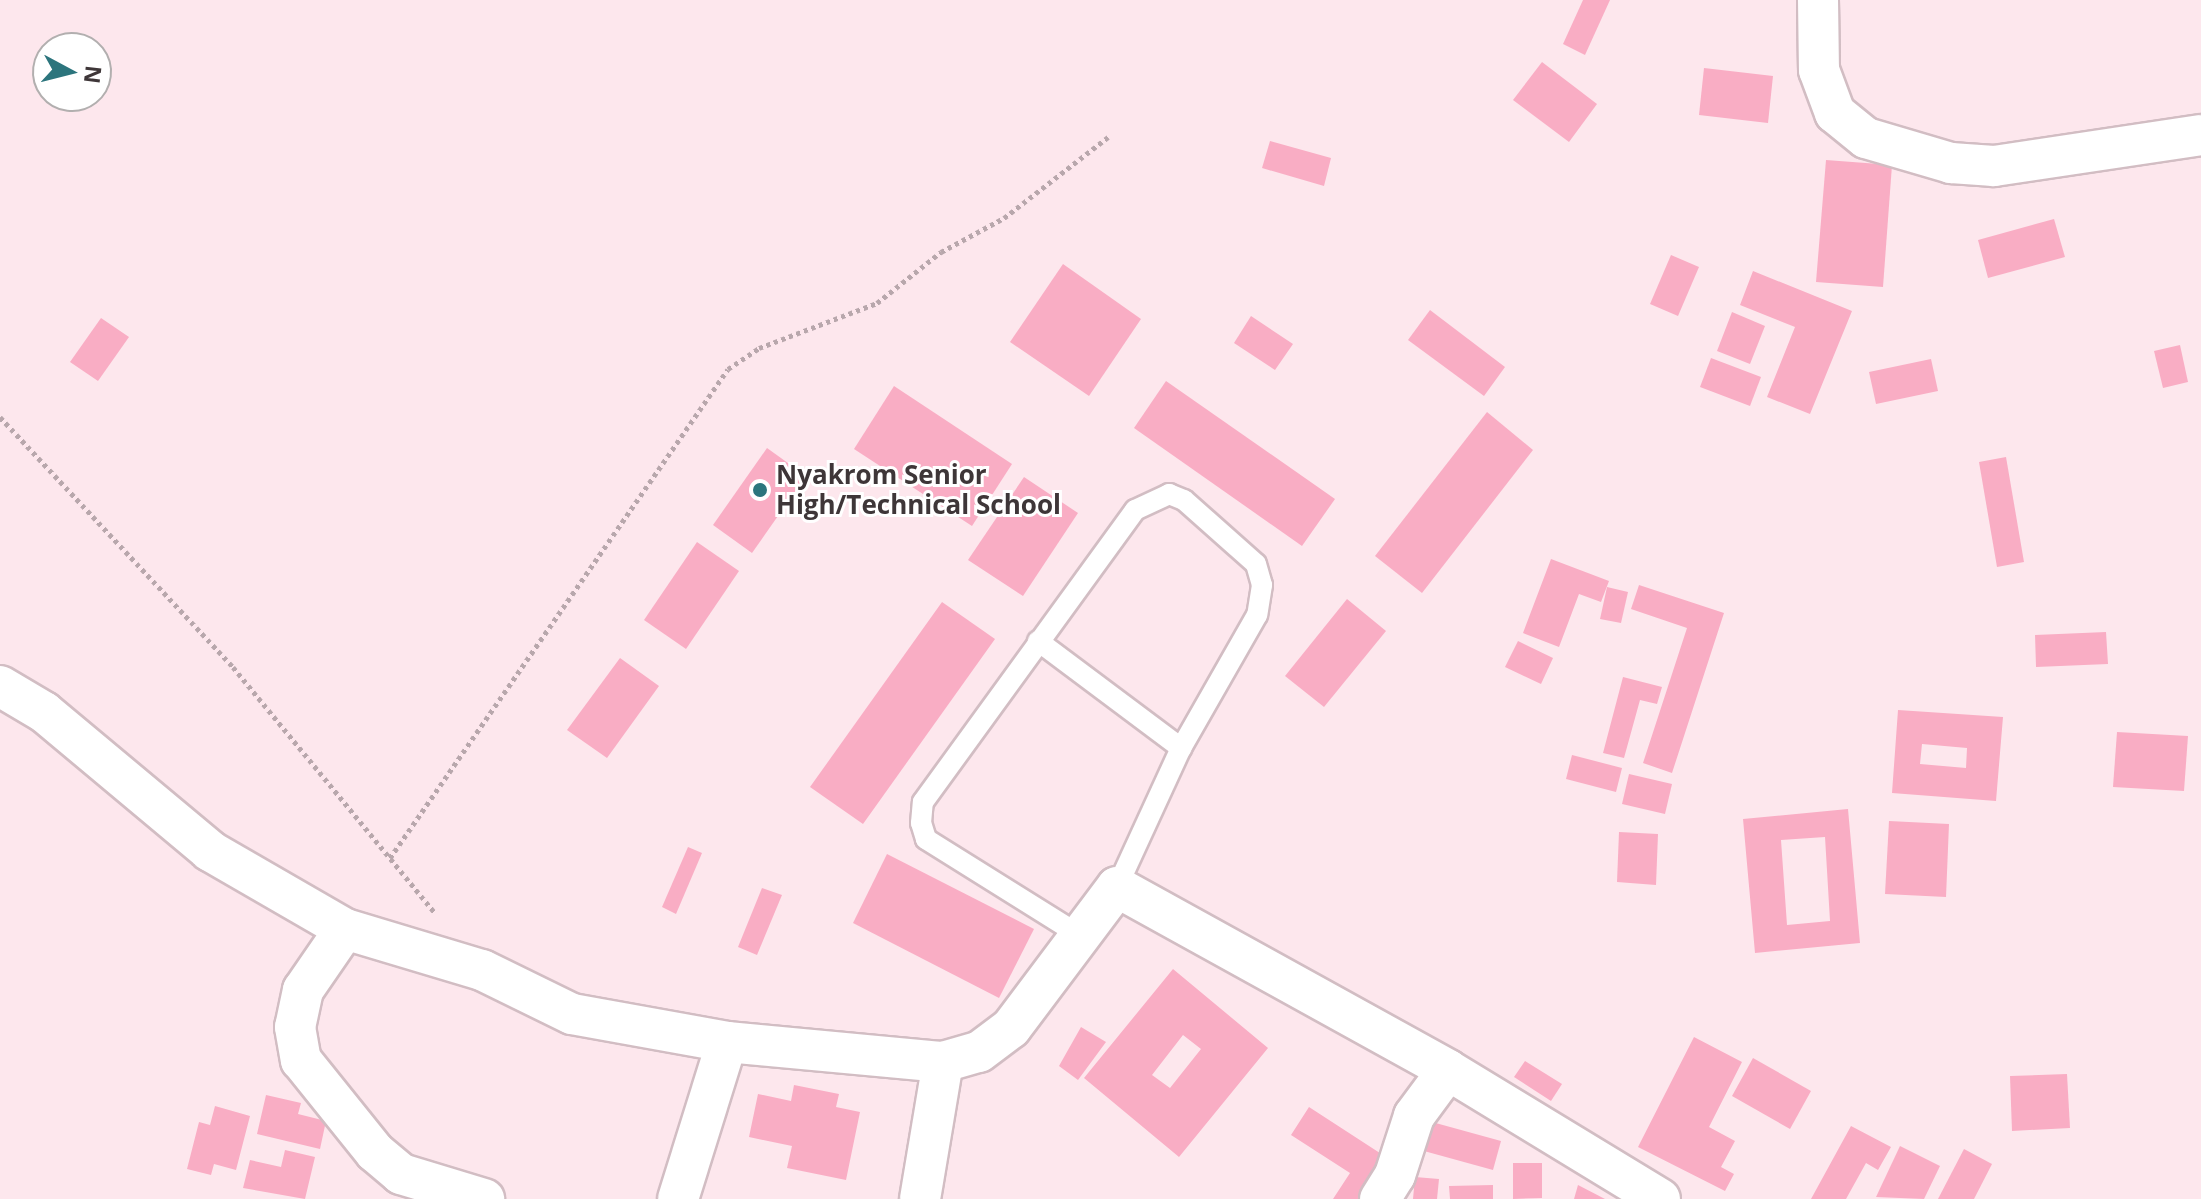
<!DOCTYPE html>
<style>
body{margin:0}
#map{position:relative;width:2201px;height:1199px;overflow:hidden;background:#fde7ed;font-family:"Open Sans",sans-serif}
div>[style]{position:absolute}
[style*='--x']{left:calc(var(--x)*1px);top:calc(var(--y)*1px);width:calc(var(--w)*1px);rotate:calc(var(--a)*1deg)}
.building>*{inset:0;background:#f9adc4}
.path>*{height:5px;margin-top:-2.5px;transform-origin:0;background:repeating-linear-gradient(90deg,#b8a7ac 0 4px,transparent 0 8px)}
.roads{filter:drop-shadow(2px 0 #d2bdc3) drop-shadow(-2px 0 #d2bdc3) drop-shadow(0 2px #d2bdc3) drop-shadow(0 -2px #d2bdc3)}
.lane>*{height:20px;margin:-10px;padding:0 10px;transform-origin:10px;border-radius:10px;background:#fff}
.street>*{height:40px;margin:-20px;padding:0 20px;transform-origin:20px;border-radius:20px;background:#fff}
.dots>*{width:22px;height:22px;translate:-50% -50%;box-sizing:border-box;border:4px solid #fff;border-radius:50%}
span{translate:-50% -50%;white-space:nowrap;text-align:center;line-height:1.15;-webkit-text-stroke:6px #fff;paint-order:stroke}
.poi-label{font-size:26px;color:#3e3638;font-weight:700}
.left{translate:0 -50%;text-align:left}
.north{position:absolute;left:32px;top:32px;width:80px;height:80px;box-sizing:border-box;background:#fff;border:2px solid #b2afaf;border-radius:50%;rotate:97deg;font-size:22px;font-weight:700;line-height:32px;text-align:center;color:#3e3638}
.north::after{content:'';display:block;margin:auto;width:28px;height:36px;background:#2c757d;clip-path:polygon(50% 0,100% 100%,50% 72%,0 100%)}
</style>
<div id="map">
<div class="building">
<i style="clip-path:polygon(1583px 0,1610px 0,1585px 55px,1563px 44px)"></i>
<i style="clip-path:polygon(1542px 62px,1597px 104px,1569px 142px,1513px 100px)"></i>
<i style="clip-path:polygon(1704px 68px,1773px 76px,1768px 123px,1699px 115px)"></i>
<i style="clip-path:polygon(1270px 141px,1331px 158px,1324px 186px,1262px 168px)"></i>
<i style="clip-path:polygon(1826px 160px,1892px 165px,1883px 287px,1816px 282px)"></i>
<i style="clip-path:polygon(2054px 219px,2065px 257px,1988px 278px,1978px 240px)"></i>
<i style="clip-path:polygon(1671px 255px,1699px 267px,1678px 316px,1650px 304px)"></i>
<i style="clip-path:polygon(1063px 264px,1141px 319px,1089px 396px,1010px 342px)"></i>
<i style="clip-path:polygon(1753px 271px,1852px 311px,1810px 414px,1767px 397px,1795px 327px,1740px 305px)"></i>
<i style="clip-path:polygon(1430px 310px,1505px 367px,1484px 396px,1408px 340px)"></i>
<i style="clip-path:polygon(1732px 312px,1765px 326px,1750px 364px,1717px 351px)"></i>
<i style="clip-path:polygon(1251px 316px,1293px 344px,1275px 370px,1234px 343px)"></i>
<i style="clip-path:polygon(101px 318px,129px 337px,98px 381px,70px 362px)"></i>
<i style="clip-path:polygon(2180px 345px,2188px 382px,2163px 388px,2154px 351px)"></i>
<i style="clip-path:polygon(1711px 358px,1761px 377px,1750px 406px,1700px 387px)"></i>
<i style="clip-path:polygon(1931px 359px,1938px 391px,1876px 404px,1869px 372px)"></i>
<i style="clip-path:polygon(1166px 381px,1335px 499px,1302px 546px,1134px 428px)"></i>
<i style="clip-path:polygon(894px 386px,1012px 464px,972px 526px,854px 449px)"></i>
<i style="clip-path:polygon(1487px 412px,1533px 450px,1422px 593px,1375px 556px)"></i>
<i style="clip-path:polygon(767px 448px,806px 476px,752px 553px,713px 525px)"></i>
<i style="clip-path:polygon(2006px 457px,2024px 562px,1997px 567px,1979px 462px)"></i>
<i style="clip-path:polygon(1024px 477px,1078px 513px,1023px 596px,968px 560px)"></i>
<i style="clip-path:polygon(697px 542px,739px 571px,686px 649px,644px 620px)"></i>
<i style="clip-path:polygon(1551px 559px,1609px 581px,1601px 602px,1579px 594px,1559px 647px,1523px 633px)"></i>
<i style="clip-path:polygon(1639px 585px,1724px 613px,1672px 773px,1643px 763px,1687px 628px,1631px 609px)"></i>
<i style="clip-path:polygon(1607px 587px,1628px 592px,1621px 623px,1600px 619px)"></i>
<i style="clip-path:polygon(1347px 599px,1386px 631px,1324px 707px,1285px 676px)"></i>
<i style="clip-path:polygon(942px 602px,995px 639px,863px 824px,810px 787px)"></i>
<i style="clip-path:polygon(2106px 632px,2108px 664px,2036px 667px,2035px 635px)"></i>
<i style="clip-path:polygon(1518px 641px,1553px 658px,1541px 684px,1505px 667px)"></i>
<i style="clip-path:polygon(620px 658px,659px 686px,607px 758px,567px 730px)"></i>
<i style="clip-path:polygon(1623px 677px,1662px 687px,1657px 704px,1640px 700px,1624px 758px,1603px 753px)"></i>
<i style="clip-path:polygon(evenodd,1898px 710px,2003px 717px,1996px 801px,1892px 793px,1898px 710px,1922px 744px,1967px 748px,1966px 768px,1920px 764px,1922px 744px)"></i>
<i style="clip-path:polygon(2117px 732px,2188px 736px,2184px 791px,2113px 787px)"></i>
<i style="clip-path:polygon(1572px 755px,1622px 768px,1616px 792px,1566px 779px)"></i>
<i style="clip-path:polygon(1629px 774px,1672px 784px,1665px 814px,1622px 804px)"></i>
<i style="clip-path:polygon(evenodd,1848px 809px,1860px 943px,1755px 953px,1743px 819px,1848px 809px,1825px 837px,1830px 921px,1787px 925px,1781px 840px,1825px 837px)"></i>
<i style="clip-path:polygon(1889px 821px,1949px 824px,1946px 897px,1885px 894px)"></i>
<i style="clip-path:polygon(1619px 832px,1658px 834px,1656px 885px,1617px 882px)"></i>
<i style="clip-path:polygon(688px 847px,702px 853px,676px 914px,662px 907px)"></i>
<i style="clip-path:polygon(887px 854px,1034px 929px,999px 998px,853px 923px)"></i>
<i style="clip-path:polygon(762px 888px,782px 895px,757px 955px,738px 947px)"></i>
<i style="clip-path:polygon(evenodd,1173px 969px,1268px 1048px,1179px 1157px,1084px 1078px,1173px 969px,1183px 1035px,1201px 1049px,1170px 1088px,1152px 1075px,1183px 1035px)"></i>
<i style="clip-path:polygon(1081px 1027px,1106px 1042px,1078px 1080px,1059px 1066px)"></i>
<i style="clip-path:polygon(1694px 1037px,1742px 1062px,1709px 1127px,1735px 1141px,1721px 1167px,1734px 1174px,1725px 1191px,1638px 1147px)"></i>
<i style="clip-path:polygon(1753px 1058px,1811px 1091px,1790px 1129px,1732px 1096px)"></i>
<i style="clip-path:polygon(1525px 1061px,1562px 1084px,1551px 1101px,1514px 1077px)"></i>
<i style="clip-path:polygon(2067px 1074px,2070px 1128px,2012px 1131px,2010px 1076px)"></i>
<i style="clip-path:polygon(794px 1085px,839px 1094px,836px 1107px,860px 1112px,846px 1180px,787px 1168px,792px 1146px,749px 1137px,758px 1094px,791px 1101px)"></i>
<i style="clip-path:polygon(266px 1095px,301px 1103px,298px 1114px,326px 1121px,320px 1149px,257px 1134px)"></i>
<i style="clip-path:polygon(215px 1106px,250px 1116px,236px 1170px,214px 1164px,211px 1175px,187px 1169px,199px 1122px,210px 1125px)"></i>
<i style="clip-path:polygon(1309px 1107px,1386px 1157px,1359px 1199px,1333px 1199px,1350px 1173px,1291px 1135px)"></i>
<i style="clip-path:polygon(1432px 1122px,1501px 1141px,1493px 1170px,1424px 1151px)"></i>
<i style="clip-path:polygon(1851px 1126px,1891px 1147px,1878px 1170px,1866px 1163px,1846px 1199px,1811px 1199px)"></i>
<i style="clip-path:polygon(1900px 1146px,1940px 1166px,1924px 1199px,1876px 1197px)"></i>
<i style="clip-path:polygon(1964px 1149px,1992px 1164px,1974px 1199px,1938px 1199px)"></i>
<i style="clip-path:polygon(285px 1150px,315px 1157px,305px 1199px,243px 1188px,250px 1160px,281px 1167px)"></i>
<i style="clip-path:polygon(1513px 1163px,1542px 1163px,1542px 1198px,1513px 1199px)"></i>
<i style="clip-path:polygon(1415px 1177px,1439px 1179px,1437px 1199px,1413px 1199px)"></i>
<i style="clip-path:polygon(1493px 1185px,1493px 1199px,1450px 1199px,1449px 1186px)"></i>
<i style="clip-path:polygon(1578px 1185px,1605px 1199px,1574px 1199px)"></i>
</div>
<div class="path">
<i style="--x:0;--y:417;--w:342;--a:47"></i>
<i style="--x:233;--y:667;--w:318;--a:50.6"></i>
<i style="--x:390;--y:858;--w:594;--a:-55.35"></i>
<i style="--x:728;--y:369;--w:37;--a:-34"></i>
<i style="--x:759;--y:348;--w:126;--a:-20.9"></i>
<i style="--x:877;--y:303;--w:82;--a:-38.6"></i>
<i style="--x:941;--y:252;--w:72;--a:-28.4"></i>
<i style="--x:1004;--y:218;--w:132;--a:-37.9"></i>
</div>
<div class="roads">
<div class="lane">
<i style="--x:1038;--y:641;--w:179;--a:36.8"></i>
<i style="--x:1081;--y:936;--w:183;--a:-148"></i>
<i style="--x:926;--y:839;--w:17;--a:-107"></i>
<i style="--x:921;--y:823;--w:21;--a:-85"></i>
<i style="--x:923;--y:802;--w:361;--a:-54"></i>
<i style="--x:1135;--y:510;--w:38;--a:-25"></i>
<i style="--x:1169;--y:494;--w:16;--a:22"></i>
<i style="--x:1184;--y:500;--w:96;--a:41.6"></i>
<i style="--x:1256;--y:564;--w:22;--a:74"></i>
<i style="--x:1262;--y:585;--w:30;--a:99"></i>
<i style="--x:1257;--y:615;--w:153;--a:119.7"></i>
<i style="--x:1181;--y:748;--w:153;--a:114.7"></i>
</div>
<div class="street">
<i style="--x:1818;--y:0;--w:70;--a:89.2"></i>
<i style="--x:1819;--y:70;--w:46;--a:69.6"></i>
<i style="--x:1835;--y:113;--w:40;--a:39"></i>
<i style="--x:1866;--y:138;--w:89;--a:16.4"></i>
<i style="--x:1951;--y:163;--w:43;--a:4"></i>
<i style="--x:1994;--y:166;--w:209;--a:-8.5"></i>
<i style="--x:0;--y:686;--w:51;--a:30.6"></i>
<i style="--x:44;--y:712;--w:217;--a:39.9"></i>
<i style="--x:210;--y:851;--w:156;--a:30"></i>
<i style="--x:345;--y:929;--w:143;--a:16.7"></i>
<i style="--x:482;--y:970;--w:100;--a:26.1"></i>
<i style="--x:572;--y:1014;--w:158;--a:10.2"></i>
<i style="--x:727;--y:1042;--w:217;--a:5.3"></i>
<i style="--x:943;--y:1062;--w:37;--a:-16"></i>
<i style="--x:979;--y:1052;--w:40;--a:-37"></i>
<i style="--x:1011;--y:1028;--w:176;--a:-53.1"></i>
<i style="--x:1117;--y:887;--w:378;--a:28.9"></i>
<i style="--x:1448;--y:1070;--w:248;--a:31.3"></i>
<i style="--x:345;--y:929;--w:74;--a:124.5"></i>
<i style="--x:303;--y:990;--w:38;--a:102"></i>
<i style="--x:295;--y:1027;--w:34;--a:80"></i>
<i style="--x:301;--y:1060;--w:118;--a:51.2"></i>
<i style="--x:375;--y:1152;--w:34;--a:40"></i>
<i style="--x:401;--y:1174;--w:87;--a:16.8"></i>
<i style="--x:678;--y:1199;--w:164;--a:-72.7"></i>
<i style="--x:920;--y:1199;--w:139;--a:-80.5"></i>
<i style="--x:1380;--y:1199;--w:28;--a:-58"></i>
<i style="--x:1395;--y:1175;--w:62;--a:-72.1"></i>
<i style="--x:1414;--y:1116;--w:57;--a:-53.5"></i>
</div>
</div>
<div class="dots">
<i style="left:760px;top:490px;background:#2c757d"></i>
</div>
<div class="poi-label">
<span class="left" style="left:776px;top:490px">Nyakrom Senior<br>High/Technical School</span>
</div>
<div class="north">N</div>
</div>
